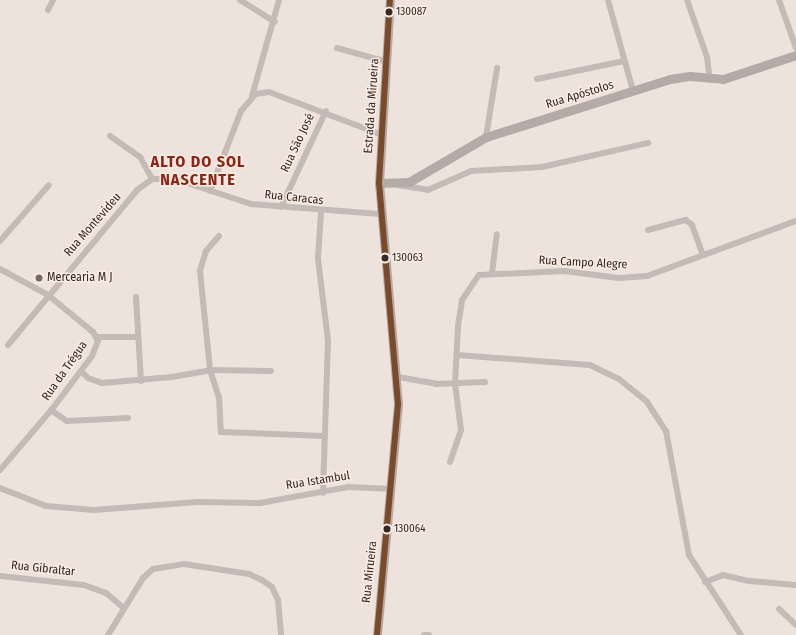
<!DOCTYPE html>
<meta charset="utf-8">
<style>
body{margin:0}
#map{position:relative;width:796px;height:635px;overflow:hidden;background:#ede3dc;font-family:"Fira Sans Condensed",sans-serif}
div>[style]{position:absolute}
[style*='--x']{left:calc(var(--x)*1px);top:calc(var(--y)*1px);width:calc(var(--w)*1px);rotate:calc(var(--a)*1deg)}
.street>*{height:6px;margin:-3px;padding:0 3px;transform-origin:3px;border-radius:3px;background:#c4bbb6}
.secondary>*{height:9px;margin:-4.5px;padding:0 4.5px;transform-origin:4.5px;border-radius:4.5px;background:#b5aba6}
.bus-1>*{height:6px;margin:-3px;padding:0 3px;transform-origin:3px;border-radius:3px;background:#7a4b2a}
.dots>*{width:11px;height:11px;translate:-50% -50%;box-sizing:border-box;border:2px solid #faece2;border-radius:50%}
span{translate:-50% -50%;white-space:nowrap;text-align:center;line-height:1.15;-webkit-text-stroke:3px #faece2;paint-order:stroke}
.bus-label{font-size:11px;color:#352825}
.left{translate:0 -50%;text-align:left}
.street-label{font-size:12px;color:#352825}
.poi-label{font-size:12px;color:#352825}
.district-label{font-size:16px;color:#892618;font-weight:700;letter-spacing:1px}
</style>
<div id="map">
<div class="street">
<i style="--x:240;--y:0;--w:41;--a:32.2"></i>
<i style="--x:608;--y:0;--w:94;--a:74.6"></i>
<i style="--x:687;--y:0;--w:60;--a:70.7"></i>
<i style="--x:707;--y:57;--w:23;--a:83"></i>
<i style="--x:779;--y:0;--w:51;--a:70.5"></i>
<i style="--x:48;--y:10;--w:11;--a:-63"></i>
<i style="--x:337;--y:48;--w:52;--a:15.6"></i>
<i style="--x:537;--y:79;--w:89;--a:-11.7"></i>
<i style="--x:252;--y:96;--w:100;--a:-74.3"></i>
<i style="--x:110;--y:136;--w:37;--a:35"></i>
<i style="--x:140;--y:157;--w:25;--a:61"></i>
<i style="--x:152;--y:179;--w:23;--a:0"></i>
<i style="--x:175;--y:179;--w:80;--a:18.2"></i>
<i style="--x:251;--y:204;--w:129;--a:4.4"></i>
<i style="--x:486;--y:137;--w:70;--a:-80.9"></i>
<i style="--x:398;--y:185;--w:30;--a:9"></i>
<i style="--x:428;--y:190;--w:47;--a:-23.8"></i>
<i style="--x:471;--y:171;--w:71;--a:-3.2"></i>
<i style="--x:542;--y:167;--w:109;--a:-12.8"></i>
<i style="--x:210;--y:191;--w:86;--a:-68.8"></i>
<i style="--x:241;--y:111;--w:23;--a:-49"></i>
<i style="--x:256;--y:94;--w:13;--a:-9"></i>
<i style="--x:269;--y:92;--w:121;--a:20.8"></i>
<i style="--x:281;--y:207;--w:106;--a:-64.9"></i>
<i style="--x:321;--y:212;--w:47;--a:93.7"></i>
<i style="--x:318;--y:259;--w:83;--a:83"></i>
<i style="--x:328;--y:341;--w:152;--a:91.9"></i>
<i style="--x:648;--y:230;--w:39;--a:-15"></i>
<i style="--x:686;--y:220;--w:8;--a:40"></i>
<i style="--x:692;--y:225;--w:30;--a:70"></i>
<i style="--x:219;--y:236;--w:20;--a:131"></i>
<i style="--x:206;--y:251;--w:21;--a:107"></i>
<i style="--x:200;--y:271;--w:100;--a:84.2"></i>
<i style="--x:210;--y:370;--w:61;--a:0.9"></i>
<i style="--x:0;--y:241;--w:74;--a:-48.8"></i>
<i style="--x:0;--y:269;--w:55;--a:28.4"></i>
<i style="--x:48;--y:295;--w:58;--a:39.4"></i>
<i style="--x:93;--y:332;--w:10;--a:61"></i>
<i style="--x:98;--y:341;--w:16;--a:112"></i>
<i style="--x:92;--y:356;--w:65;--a:126.9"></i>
<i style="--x:53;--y:408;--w:82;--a:130.5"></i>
<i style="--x:492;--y:273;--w:39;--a:-83"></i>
<i style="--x:136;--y:297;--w:84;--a:86.6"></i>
<i style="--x:97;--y:337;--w:39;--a:0"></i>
<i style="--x:8;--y:345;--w:202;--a:-50.2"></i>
<i style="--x:137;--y:190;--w:19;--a:-36"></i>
<i style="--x:457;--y:355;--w:133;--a:4.3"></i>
<i style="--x:590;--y:365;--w:32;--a:26"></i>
<i style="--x:619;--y:379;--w:36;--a:39"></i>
<i style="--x:647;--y:402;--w:35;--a:57"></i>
<i style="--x:666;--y:431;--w:126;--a:79.5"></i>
<i style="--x:689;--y:555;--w:95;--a:57"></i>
<i style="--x:81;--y:371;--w:10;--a:45"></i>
<i style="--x:88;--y:378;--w:15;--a:20"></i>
<i style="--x:102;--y:383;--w:70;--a:-4.9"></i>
<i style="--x:172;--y:377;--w:39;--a:-10"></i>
<i style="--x:210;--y:370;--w:28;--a:72"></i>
<i style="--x:219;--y:397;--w:35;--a:87"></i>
<i style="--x:221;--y:432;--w:103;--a:2.2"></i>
<i style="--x:398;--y:377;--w:39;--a:10"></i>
<i style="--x:436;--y:384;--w:49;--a:-2.3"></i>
<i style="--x:51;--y:410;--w:19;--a:35"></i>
<i style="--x:67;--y:421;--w:61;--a:-2.8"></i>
<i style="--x:450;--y:462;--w:34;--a:-71"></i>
<i style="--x:461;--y:430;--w:46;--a:-97.4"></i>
<i style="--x:455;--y:384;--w:58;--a:-87"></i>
<i style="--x:458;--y:326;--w:26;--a:-81"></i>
<i style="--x:462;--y:300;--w:30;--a:-56"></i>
<i style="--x:479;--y:275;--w:85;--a:-2.7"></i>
<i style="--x:564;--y:271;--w:55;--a:7.3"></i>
<i style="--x:619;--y:278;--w:28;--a:-4"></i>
<i style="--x:647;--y:276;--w:159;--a:-20.3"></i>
<i style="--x:0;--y:488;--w:49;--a:21.4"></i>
<i style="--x:46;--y:506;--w:48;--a:4.8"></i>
<i style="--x:94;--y:510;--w:103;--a:-4.4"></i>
<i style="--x:197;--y:502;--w:63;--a:0.9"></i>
<i style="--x:260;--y:503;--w:89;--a:-10.3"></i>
<i style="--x:348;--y:487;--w:44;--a:2.6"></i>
<i style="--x:0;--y:576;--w:84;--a:6.1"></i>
<i style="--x:84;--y:585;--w:23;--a:20"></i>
<i style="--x:106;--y:593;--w:23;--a:40"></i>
<i style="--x:705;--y:582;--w:19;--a:-21"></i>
<i style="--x:723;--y:575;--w:28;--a:13"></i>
<i style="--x:750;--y:581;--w:46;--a:5"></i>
<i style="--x:779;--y:609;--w:23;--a:43"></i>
<i style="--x:108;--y:635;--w:67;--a:-58.4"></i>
<i style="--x:143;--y:578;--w:13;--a:-42"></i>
<i style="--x:153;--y:569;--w:31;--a:-9"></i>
<i style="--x:184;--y:564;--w:66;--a:8.7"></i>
<i style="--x:249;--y:574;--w:14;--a:25"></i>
<i style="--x:262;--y:580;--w:12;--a:35"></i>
<i style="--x:272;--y:587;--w:14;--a:65"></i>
<i style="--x:278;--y:600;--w:35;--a:85"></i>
<i style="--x:424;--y:635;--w:5;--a:0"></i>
</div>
<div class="secondary">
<i style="--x:379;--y:183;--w:30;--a:-2"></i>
<i style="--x:409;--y:182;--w:89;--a:-30.3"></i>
<i style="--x:486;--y:137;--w:193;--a:-17.5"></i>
<i style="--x:670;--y:79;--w:20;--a:-9"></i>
<i style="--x:690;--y:76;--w:33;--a:5"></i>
<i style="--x:723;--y:79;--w:77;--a:-18.2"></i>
<i style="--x:377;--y:635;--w:232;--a:-84.8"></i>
<i style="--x:398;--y:404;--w:222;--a:-94.9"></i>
<i style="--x:379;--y:183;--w:183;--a:-86.6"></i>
</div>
<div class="bus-1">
<i style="--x:377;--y:635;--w:232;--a:-84.8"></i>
<i style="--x:398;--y:404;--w:222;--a:-94.9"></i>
<i style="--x:379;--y:183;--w:183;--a:-86.6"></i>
</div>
<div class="dots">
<i style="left:389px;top:12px;background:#352825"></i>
<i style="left:385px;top:258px;background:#352825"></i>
<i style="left:39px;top:278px;background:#756965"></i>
<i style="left:387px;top:529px;background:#352825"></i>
</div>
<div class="bus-label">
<span class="left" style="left:396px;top:12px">130087</span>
<span class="left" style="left:392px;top:258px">130063</span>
<span class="left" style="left:394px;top:529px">130064</span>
</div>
<div class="street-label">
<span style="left:580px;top:95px;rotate:-17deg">Rua Apóstolos</span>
<span style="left:372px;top:106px;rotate:-86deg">Estrada da Mirueira</span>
<span style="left:298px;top:143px;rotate:-65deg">Rua São José</span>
<span style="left:294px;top:198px;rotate:6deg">Rua Caracas</span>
<span style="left:93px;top:225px;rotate:-49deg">Rua Montevideu</span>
<span style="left:583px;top:263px;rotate:3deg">Rua Campo Alegre</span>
<span style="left:65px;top:371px;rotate:-55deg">Rua da Trégua</span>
<span style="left:318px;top:481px;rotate:-9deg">Rua Istambul</span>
<span style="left:43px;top:569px;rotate:6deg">Rua Gibraltar</span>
<span style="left:370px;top:572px;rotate:-84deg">Rua Mirueira</span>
</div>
<div class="poi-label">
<span class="left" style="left:47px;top:278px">Mercearia M J</span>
</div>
<div class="district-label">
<span style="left:198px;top:171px">ALTO DO SOL<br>NASCENTE</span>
</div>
</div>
